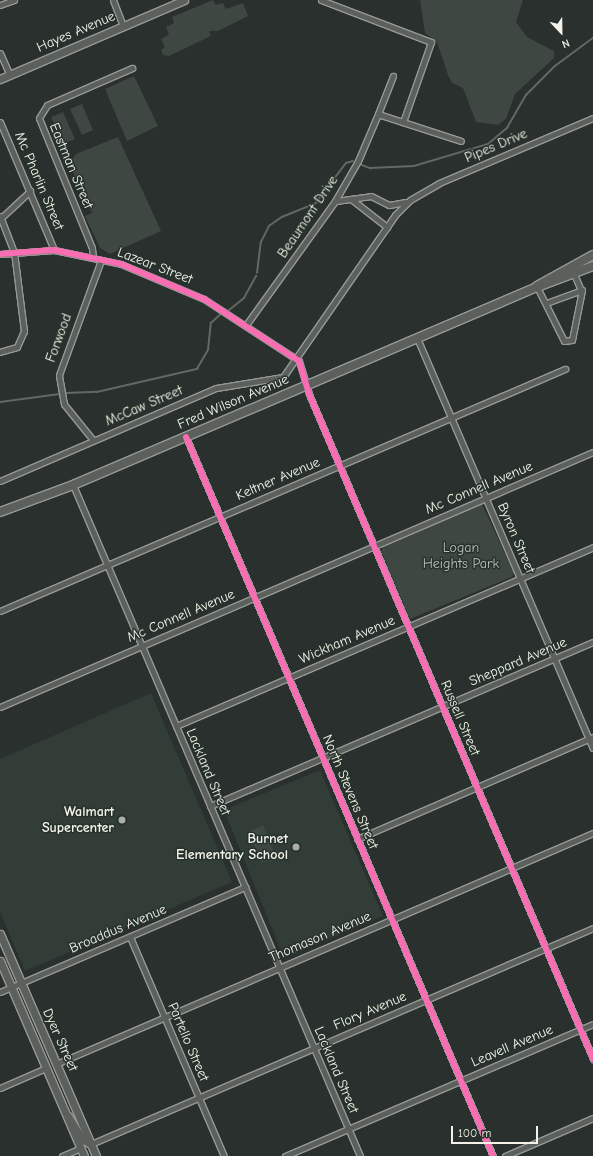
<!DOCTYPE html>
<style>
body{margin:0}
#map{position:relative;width:593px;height:1156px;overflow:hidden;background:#29302d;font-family:"Comic Neue",sans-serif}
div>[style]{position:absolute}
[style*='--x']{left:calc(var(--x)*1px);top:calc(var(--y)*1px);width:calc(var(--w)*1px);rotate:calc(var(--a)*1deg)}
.built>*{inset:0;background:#323d37}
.green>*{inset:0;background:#3e4742}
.stream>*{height:1.5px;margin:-0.75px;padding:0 0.75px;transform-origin:0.75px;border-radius:0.75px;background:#616963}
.roads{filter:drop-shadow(1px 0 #969996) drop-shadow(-1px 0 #969996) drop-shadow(0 1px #969996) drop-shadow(0 -1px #969996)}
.street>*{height:5px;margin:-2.5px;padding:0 2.5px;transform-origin:2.5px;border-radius:2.5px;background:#5c605c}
.secondary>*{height:7px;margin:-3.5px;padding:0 3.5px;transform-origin:3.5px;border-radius:3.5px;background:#5c605c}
.primary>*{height:8px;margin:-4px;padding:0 4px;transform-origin:4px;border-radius:4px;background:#5c605c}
.cycleway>*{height:6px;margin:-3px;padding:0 3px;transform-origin:3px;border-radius:3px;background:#f96db3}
.dots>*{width:11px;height:11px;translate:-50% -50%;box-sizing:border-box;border:2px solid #26332d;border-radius:50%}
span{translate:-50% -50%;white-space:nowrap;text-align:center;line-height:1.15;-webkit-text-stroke:3px #26332d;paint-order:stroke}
.street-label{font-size:14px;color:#f4f1e8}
.park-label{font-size:14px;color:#bebfb7}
.poi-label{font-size:14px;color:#f4f1e8;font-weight:700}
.right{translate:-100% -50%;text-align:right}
.north{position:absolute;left:541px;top:12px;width:40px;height:40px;-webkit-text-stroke:3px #26332d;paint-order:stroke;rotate:158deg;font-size:11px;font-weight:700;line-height:16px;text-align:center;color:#f4f1e8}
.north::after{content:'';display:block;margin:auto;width:14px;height:18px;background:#f4f1e8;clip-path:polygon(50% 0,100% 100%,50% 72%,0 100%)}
.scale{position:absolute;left:451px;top:1126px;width:87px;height:18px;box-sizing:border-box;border:2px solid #f4f1e8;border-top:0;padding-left:5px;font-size:12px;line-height:14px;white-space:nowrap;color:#f4f1e8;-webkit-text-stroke:3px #26332d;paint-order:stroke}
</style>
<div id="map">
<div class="built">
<i style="clip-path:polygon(151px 693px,232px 882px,25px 971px,0 912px,0 759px)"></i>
<i style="clip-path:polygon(320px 770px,383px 916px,284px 958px,224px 810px)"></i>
</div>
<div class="green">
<i style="clip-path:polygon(213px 0,216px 5px,223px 3px,226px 9px,243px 3px,248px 16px,218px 31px,209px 31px,211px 36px,169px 56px,163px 55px,161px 50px,165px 47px,161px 39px,169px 35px,166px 27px,174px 23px,172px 17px)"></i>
<i style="clip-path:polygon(420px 0,523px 0,516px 22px,527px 37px,554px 51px,554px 58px,515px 94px,506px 119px,498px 125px,476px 122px,463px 88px,452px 83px,448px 75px,437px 42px,425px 33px)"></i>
<i style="clip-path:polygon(134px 76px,158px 126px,127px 141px,105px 89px)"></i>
<i style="clip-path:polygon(82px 104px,93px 130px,82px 135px,70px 109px)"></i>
<i style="clip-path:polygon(63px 112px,75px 139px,63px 144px,51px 117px)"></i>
<i style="clip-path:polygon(118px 137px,161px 231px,110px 254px,100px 248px,85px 216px,92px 213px,69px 164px,76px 154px)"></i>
<i style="clip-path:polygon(482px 504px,514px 573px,512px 577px,410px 619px,381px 551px,383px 547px)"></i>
<i style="clip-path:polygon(263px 825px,276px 857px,262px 863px,248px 832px)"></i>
</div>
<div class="stream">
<i style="--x:362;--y:165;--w:9;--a:21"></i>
<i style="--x:370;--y:168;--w:44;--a:-2.6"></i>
<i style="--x:414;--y:166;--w:77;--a:-16.6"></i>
<i style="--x:488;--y:144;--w:25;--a:-40"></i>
<i style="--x:507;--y:128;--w:38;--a:-60"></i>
<i style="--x:526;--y:95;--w:41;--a:-45"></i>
<i style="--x:555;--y:66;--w:47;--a:-36.4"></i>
<i style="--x:257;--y:273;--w:31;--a:-83"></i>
<i style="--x:261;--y:242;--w:18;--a:-63"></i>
<i style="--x:269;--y:226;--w:16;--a:-35"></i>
<i style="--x:282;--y:217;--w:35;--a:-22"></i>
<i style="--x:315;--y:204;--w:51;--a:-52.9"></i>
<i style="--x:346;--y:163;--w:7;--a:-16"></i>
<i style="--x:228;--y:311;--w:21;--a:-39"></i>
<i style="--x:244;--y:298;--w:25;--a:-61"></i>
<i style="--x:65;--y:393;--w:32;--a:-2"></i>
<i style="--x:97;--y:392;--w:103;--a:-13"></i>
<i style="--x:197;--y:369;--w:22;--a:-60"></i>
<i style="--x:208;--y:350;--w:27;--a:-84"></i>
<i style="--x:211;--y:323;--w:12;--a:-42"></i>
<i style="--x:0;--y:402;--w:60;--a:-7.7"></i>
</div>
<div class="roads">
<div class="street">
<i style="--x:113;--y:0;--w:28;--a:69"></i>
<i style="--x:321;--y:0;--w:118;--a:20.9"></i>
<i style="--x:431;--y:42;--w:85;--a:109.3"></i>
<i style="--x:0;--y:5;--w:15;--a:-20"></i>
<i style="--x:0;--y:53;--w:24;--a:66"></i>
<i style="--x:378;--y:114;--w:41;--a:-68.5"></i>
<i style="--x:0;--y:122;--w:139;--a:67.1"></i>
<i style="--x:351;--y:199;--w:46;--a:37.9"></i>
<i style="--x:336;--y:201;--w:35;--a:-8"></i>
<i style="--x:371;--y:196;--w:20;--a:27"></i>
<i style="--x:389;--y:205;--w:17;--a:-10"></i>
<i style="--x:0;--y:216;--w:39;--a:69"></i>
<i style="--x:14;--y:252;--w:80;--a:82.8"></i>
<i style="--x:24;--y:331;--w:17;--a:114"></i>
<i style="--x:17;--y:347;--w:18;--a:164"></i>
<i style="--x:1;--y:218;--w:40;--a:-43"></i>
<i style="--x:0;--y:254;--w:54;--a:-4.2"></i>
<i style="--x:54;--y:250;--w:68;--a:11.8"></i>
<i style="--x:121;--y:264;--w:90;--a:22.9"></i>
<i style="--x:204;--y:299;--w:113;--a:33.1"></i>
<i style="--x:299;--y:361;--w:34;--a:73"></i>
<i style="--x:309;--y:394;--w:723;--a:66.87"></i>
<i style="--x:93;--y:258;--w:10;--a:-96"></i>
<i style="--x:92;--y:248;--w:140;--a:-112.2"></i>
<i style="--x:39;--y:118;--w:15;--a:-58"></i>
<i style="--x:47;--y:105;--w:93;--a:-23.5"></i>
<i style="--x:574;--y:274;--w:15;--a:67"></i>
<i style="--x:537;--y:287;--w:60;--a:63.4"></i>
<i style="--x:564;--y:341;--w:8;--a:-7"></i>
<i style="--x:572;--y:340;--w:51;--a:-78.7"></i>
<i style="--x:582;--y:290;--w:38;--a:160"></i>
<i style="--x:246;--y:325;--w:153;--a:-54.3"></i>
<i style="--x:335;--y:201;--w:46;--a:-60.1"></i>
<i style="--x:358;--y:161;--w:51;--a:-66.9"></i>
<i style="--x:378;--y:114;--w:87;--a:18"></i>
<i style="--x:417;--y:338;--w:446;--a:66.8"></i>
<i style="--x:186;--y:437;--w:782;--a:66.88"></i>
<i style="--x:93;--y:440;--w:46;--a:-128.9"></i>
<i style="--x:64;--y:404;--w:29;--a:-100"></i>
<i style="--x:59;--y:375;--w:122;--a:-69.9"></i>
<i style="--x:0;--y:481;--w:235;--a:-23.3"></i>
<i style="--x:216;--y:388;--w:68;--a:-9.3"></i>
<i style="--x:283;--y:377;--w:197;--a:-55.3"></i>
<i style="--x:395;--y:215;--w:21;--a:-45"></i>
<i style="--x:410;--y:200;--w:34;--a:-30"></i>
<i style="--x:439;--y:183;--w:167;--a:-22.9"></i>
<i style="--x:73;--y:485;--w:730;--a:66.84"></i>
<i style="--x:0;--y:611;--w:615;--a:-23.19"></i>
<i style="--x:0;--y:707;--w:646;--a:-23.27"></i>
<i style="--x:176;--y:726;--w:454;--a:-23.2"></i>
<i style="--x:210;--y:806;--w:417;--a:-23.2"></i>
<i style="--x:357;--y:839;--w:257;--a:-23.4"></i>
<i style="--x:130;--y:937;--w:238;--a:66.8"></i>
<i style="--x:0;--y:992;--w:267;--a:-23.2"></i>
<i style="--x:56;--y:1064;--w:585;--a:-23.28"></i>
<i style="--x:0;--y:1088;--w:50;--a:-23.5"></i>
<i style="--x:91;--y:1144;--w:546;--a:-23.28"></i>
<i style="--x:62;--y:1156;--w:21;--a:-23"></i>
<i style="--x:285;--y:1156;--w:335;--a:-23.2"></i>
<i style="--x:505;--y:1156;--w:96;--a:-23.4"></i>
</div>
<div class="secondary">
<i style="--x:0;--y:79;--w:200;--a:-23.2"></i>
<i style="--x:0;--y:934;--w:242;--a:66.6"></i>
<i style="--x:0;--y:961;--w:212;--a:66.7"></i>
<i style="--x:68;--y:1116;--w:28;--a:58"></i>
<i style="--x:83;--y:1140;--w:9;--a:27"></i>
</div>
<div class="primary">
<i style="--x:537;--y:286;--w:64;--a:-29"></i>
<i style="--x:0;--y:512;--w:78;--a:-20.3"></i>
<i style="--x:73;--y:485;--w:504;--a:-23.11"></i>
<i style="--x:537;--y:287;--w:60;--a:-20.6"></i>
</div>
</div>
<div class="cycleway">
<i style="--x:0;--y:254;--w:54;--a:-4.2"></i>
<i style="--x:54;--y:250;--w:68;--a:11.8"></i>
<i style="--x:121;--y:264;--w:90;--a:22.9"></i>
<i style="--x:204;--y:299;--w:113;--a:33.1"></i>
<i style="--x:299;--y:361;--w:34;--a:73"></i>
<i style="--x:309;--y:394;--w:723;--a:66.87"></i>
<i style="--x:186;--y:437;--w:782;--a:66.88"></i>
</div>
<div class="dots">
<i style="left:122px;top:820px;background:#adada7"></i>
<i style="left:296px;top:847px;background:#adada7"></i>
</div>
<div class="street-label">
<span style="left:76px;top:32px;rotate:-23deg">Hayes Avenue</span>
<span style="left:496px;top:146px;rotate:-23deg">Pipes Drive</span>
<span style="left:71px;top:166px;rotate:67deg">Eastman Street</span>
<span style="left:39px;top:181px;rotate:67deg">Mc Pharlin Street</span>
<span style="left:308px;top:217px;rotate:-56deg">Beaumont Drive</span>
<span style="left:155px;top:266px;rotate:21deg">Lazear Street</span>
<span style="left:59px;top:338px;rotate:-70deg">Forwood</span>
<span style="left:233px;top:402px;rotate:-23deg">Fred Wilson Avenue</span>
<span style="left:144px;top:406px;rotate:-23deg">McCaw Street</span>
<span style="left:278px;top:479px;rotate:-23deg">Keltner Avenue</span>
<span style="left:479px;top:488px;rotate:-23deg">Mc Connell Avenue</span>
<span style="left:516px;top:538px;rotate:67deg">Byron Street</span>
<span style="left:181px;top:616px;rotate:-23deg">Mc Connell Avenue</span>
<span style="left:347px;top:640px;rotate:-23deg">Wickham Avenue</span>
<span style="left:518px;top:662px;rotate:-23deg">Sheppard Avenue</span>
<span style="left:460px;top:718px;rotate:67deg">Russell Street</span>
<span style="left:208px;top:772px;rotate:67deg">Lackland Street</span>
<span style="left:350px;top:792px;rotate:67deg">North Stevens Street</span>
<span style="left:118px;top:929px;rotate:-23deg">Broaddus Avenue</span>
<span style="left:320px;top:937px;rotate:-23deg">Thomason Avenue</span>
<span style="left:370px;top:1011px;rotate:-23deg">Flory Avenue</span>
<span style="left:60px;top:1040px;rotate:66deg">Dyer Street</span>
<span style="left:188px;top:1042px;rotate:67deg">Partello Street</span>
<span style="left:512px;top:1046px;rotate:-23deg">Leavell Avenue</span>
<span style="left:336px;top:1070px;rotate:67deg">Lackland Street</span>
</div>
<div class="park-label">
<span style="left:461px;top:556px">Logan<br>Heights Park</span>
</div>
<div class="poi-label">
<span class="right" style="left:114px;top:820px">Walmart<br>Supercenter</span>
<span class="right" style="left:288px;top:847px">Burnet<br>Elementary School</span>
</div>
<div class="north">N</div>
<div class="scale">100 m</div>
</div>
